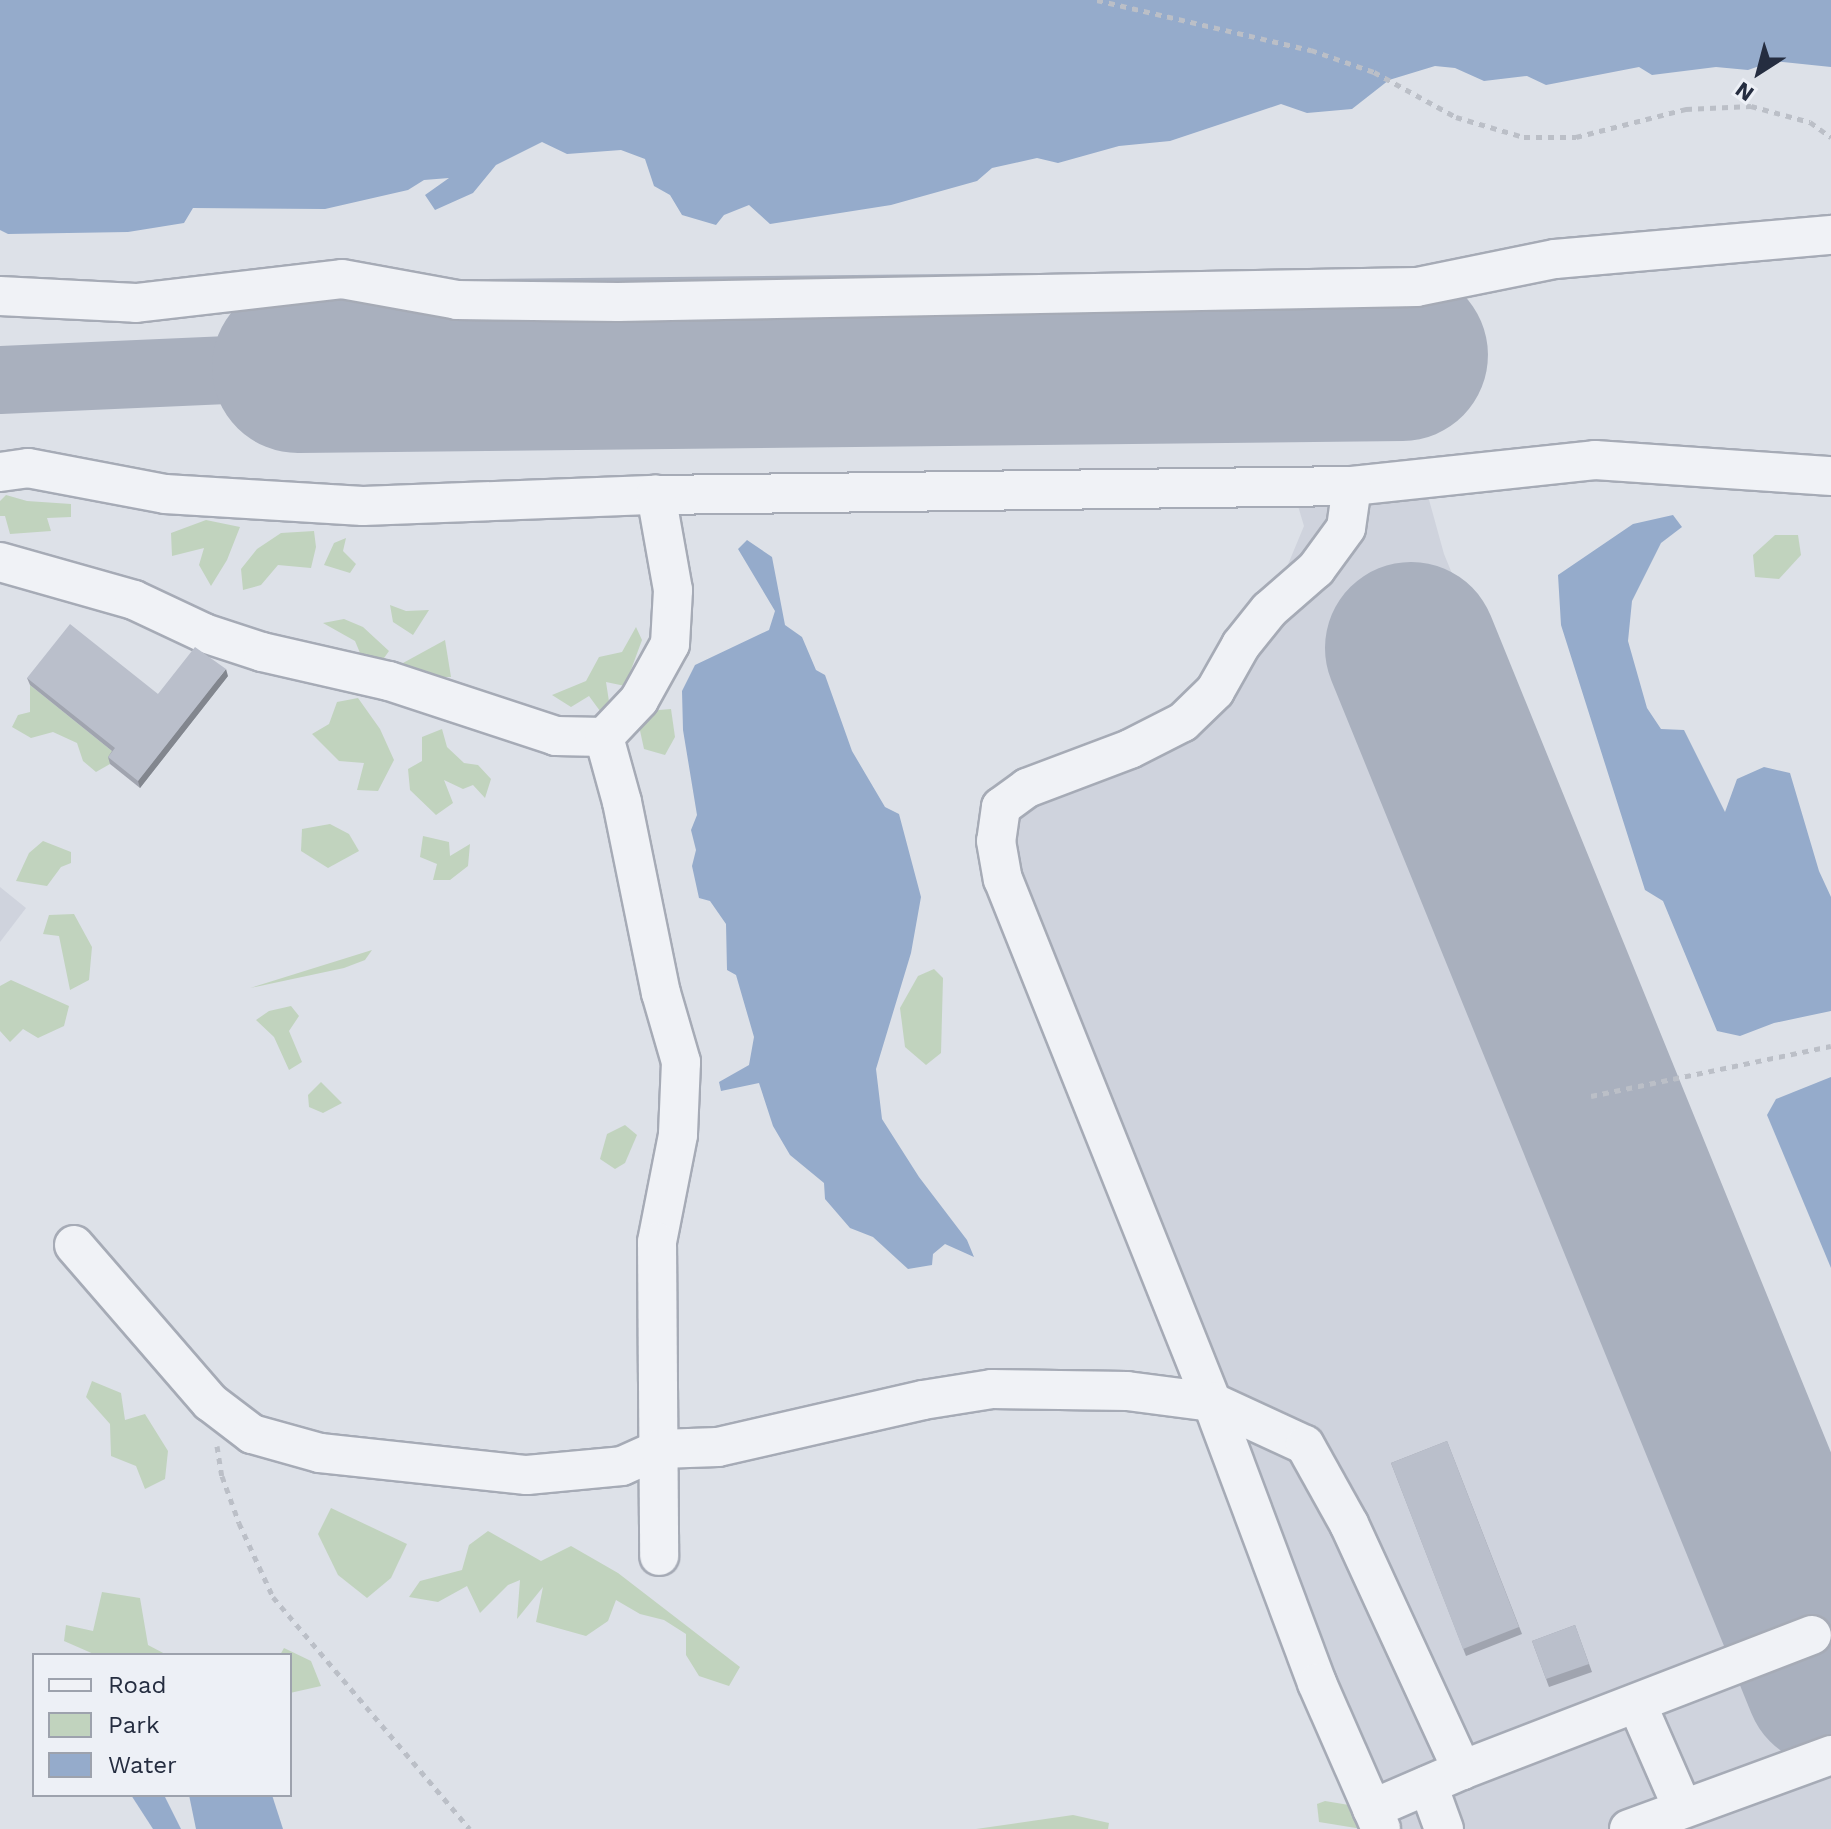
<!DOCTYPE html>
<style>
body{margin:0}
#map{position:relative;width:1831px;height:1829px;overflow:hidden;background:#dde1e8;font-family:"Work Sans",sans-serif}
div>[style]{position:absolute}
[style*='--x']{left:calc(var(--x)*1px);top:calc(var(--y)*1px);width:calc(var(--w)*1px);rotate:calc(var(--a)*1deg)}
.built>*{inset:0;background:#cfd3dd}
.green>*{inset:0;background:#c1d3be}
.water>*{inset:0;background:#95abcb}
.taxiway>*{height:68px;margin:-34px;padding:0 34px;transform-origin:34px;border-radius:34px;background:#a9b0be}
.runway>*{height:172px;margin:-86px;padding:0 86px;transform-origin:86px;border-radius:86px;background:#a9b0be}
.path>*{height:5px;margin-top:-2.5px;transform-origin:0;background:repeating-linear-gradient(90deg,#bbbfc7 0 6px,transparent 0 12px)}
.roads{filter:drop-shadow(2px 0 #a6abb6) drop-shadow(-2px 0 #a6abb6) drop-shadow(0 2px #a6abb6) drop-shadow(0 -2px #a6abb6)}
.minor>*{height:38px;margin:-19px;padding:0 19px;transform-origin:19px;border-radius:19px;background:#f0f2f6}
.wall>*{inset:0;background:#a0a4af}
.shaded-wall>*{inset:0;background:#82868e}
.building>*{inset:0;background:#babfcb}
span{translate:-50% -50%;white-space:nowrap;text-align:center;line-height:1.15;-webkit-text-stroke:8px #edf0f6;paint-order:stroke}
.legend{position:absolute;left:32px;top:1653px;width:260px;height:144px;box-sizing:border-box;background:#edf0f6;border:2px solid #9da2ad;margin:0;padding:10px 14px;list-style:none;font-size:24px;color:#252d40}
.legend li{display:flex;align-items:center;gap:16px;height:40px}
.legend b{width:40px;border:2px solid #9da2ad}
.north{position:absolute;left:1719px;top:32px;width:80px;height:80px;-webkit-text-stroke:6px #edf0f6;paint-order:stroke;rotate:216deg;font-size:22px;font-weight:700;line-height:32px;text-align:center;color:#252d40}
.north::after{content:'';display:block;margin:auto;width:28px;height:36px;background:#252d40;clip-path:polygon(50% 0,100% 100%,50% 72%,0 100%)}
</style>
<div id="map">
<div class="built">
<i style="clip-path:polygon(1423px 478px,1444px 554px,1831px 1495px,1831px 1829px,1382px 1829px,1001px 870px,1001px 807px,1183px 722px,1269px 610px,1304px 526px,1292px 486px)"></i>
<i style="clip-path:polygon(0 887px,26px 908px,0 942px)"></i>
</div>
<div class="green">
<i style="clip-path:polygon(6px 495px,27px 501px,71px 504px,71px 517px,47px 518px,51px 531px,10px 534px,5px 516px,0 516px,0 501px)"></i>
<i style="clip-path:polygon(206px 520px,240px 527px,227px 560px,211px 586px,199px 565px,204px 548px,172px 556px,171px 533px)"></i>
<i style="clip-path:polygon(314px 531px,316px 547px,311px 568px,278px 565px,261px 585px,243px 590px,241px 569px,257px 549px,281px 533px)"></i>
<i style="clip-path:polygon(1775px 535px,1798px 535px,1801px 555px,1779px 579px,1755px 577px,1753px 555px)"></i>
<i style="clip-path:polygon(346px 538px,343px 551px,356px 564px,350px 573px,324px 565px,334px 543px)"></i>
<i style="clip-path:polygon(390px 605px,406px 611px,429px 610px,413px 635px,393px 622px)"></i>
<i style="clip-path:polygon(344px 619px,363px 627px,389px 651px,379px 665px,363px 660px,355px 641px,323px 623px)"></i>
<i style="clip-path:polygon(636px 627px,642px 640px,625px 686px,606px 682px,610px 708px,600px 711px,589px 696px,571px 707px,552px 695px,586px 681px,599px 657px,622px 652px)"></i>
<i style="clip-path:polygon(445px 640px,451px 677px,424px 677px,403px 663px)"></i>
<i style="clip-path:polygon(30px 685px,117px 755px,110px 764px,96px 772px,83px 761px,77px 743px,53px 732px,31px 738px,12px 727px,18px 715px,30px 712px)"></i>
<i style="clip-path:polygon(358px 698px,380px 729px,394px 760px,378px 791px,357px 790px,364px 763px,339px 761px,312px 734px,329px 724px,337px 702px)"></i>
<i style="clip-path:polygon(671px 709px,675px 737px,665px 755px,644px 749px,639px 726px,647px 711px)"></i>
<i style="clip-path:polygon(442px 729px,447px 747px,464px 763px,478px 765px,491px 779px,485px 798px,473px 785px,463px 789px,444px 780px,453px 803px,436px 815px,410px 790px,408px 769px,422px 761px,422px 737px)"></i>
<i style="clip-path:polygon(330px 824px,349px 834px,359px 851px,328px 868px,301px 851px,302px 829px)"></i>
<i style="clip-path:polygon(423px 836px,449px 842px,450px 856px,470px 844px,468px 866px,450px 880px,433px 880px,437px 864px,420px 857px)"></i>
<i style="clip-path:polygon(43px 841px,71px 852px,71px 863px,61px 867px,47px 886px,16px 881px,29px 853px)"></i>
<i style="clip-path:polygon(74px 914px,92px 947px,89px 980px,70px 990px,59px 936px,43px 934px,49px 915px)"></i>
<i style="clip-path:polygon(372px 950px,365px 960px,344px 968px,250px 988px)"></i>
<i style="clip-path:polygon(934px 969px,943px 978px,941px 1053px,926px 1065px,905px 1047px,900px 1008px,918px 976px)"></i>
<i style="clip-path:polygon(11px 980px,69px 1006px,64px 1026px,38px 1038px,23px 1029px,10px 1042px,0 1031px,0 986px)"></i>
<i style="clip-path:polygon(291px 1006px,299px 1016px,289px 1031px,302px 1062px,289px 1070px,274px 1037px,256px 1020px,269px 1011px)"></i>
<i style="clip-path:polygon(321px 1082px,342px 1103px,323px 1113px,309px 1107px,308px 1095px)"></i>
<i style="clip-path:polygon(625px 1125px,637px 1135px,625px 1163px,615px 1169px,600px 1159px,607px 1134px)"></i>
<i style="clip-path:polygon(92px 1381px,121px 1393px,125px 1420px,145px 1414px,168px 1451px,165px 1479px,145px 1489px,136px 1466px,111px 1456px,110px 1424px,86px 1397px)"></i>
<i style="clip-path:polygon(331px 1508px,407px 1544px,391px 1578px,367px 1598px,338px 1575px,318px 1534px)"></i>
<i style="clip-path:polygon(488px 1531px,541px 1561px,571px 1546px,618px 1573px,740px 1667px,729px 1686px,699px 1676px,686px 1655px,686px 1634px,664px 1620px,640px 1614px,616px 1600px,608px 1621px,586px 1636px,536px 1622px,543px 1587px,517px 1619px,520px 1580px,508px 1585px,480px 1613px,467px 1586px,438px 1602px,409px 1597px,420px 1581px,462px 1570px,469px 1545px)"></i>
<i style="clip-path:polygon(102px 1592px,140px 1598px,148px 1645px,167px 1655px,96px 1655px,64px 1641px,66px 1625px,93px 1631px)"></i>
<i style="clip-path:polygon(284px 1648px,311px 1661px,321px 1686px,290px 1693px,290px 1655px,280px 1655px)"></i>
<i style="clip-path:polygon(1325px 1801px,1349px 1805px,1362px 1829px,1319px 1822px,1317px 1804px)"></i>
<i style="clip-path:polygon(1073px 1815px,1109px 1823px,1108px 1829px,976px 1829px)"></i>
</div>
<div class="water">
<i style="clip-path:polygon(0 0,1831px 0,1831px 67px,1774px 61px,1748px 70px,1716px 67px,1652px 75px,1639px 67px,1546px 85px,1527px 76px,1484px 81px,1455px 68px,1435px 66px,1389px 80px,1352px 109px,1307px 113px,1281px 104px,1170px 141px,1119px 146px,1058px 163px,1037px 158px,992px 168px,977px 181px,891px 205px,770px 224px,749px 205px,724px 215px,716px 225px,682px 215px,670px 195px,654px 186px,645px 159px,621px 150px,567px 154px,542px 142px,496px 165px,473px 193px,435px 210px,425px 195px,449px 178px,424px 180px,408px 190px,325px 209px,193px 208px,184px 223px,128px 232px,8px 234px,0 230px)"></i>
<i style="clip-path:polygon(1673px 515px,1682px 527px,1661px 543px,1632px 601px,1628px 641px,1647px 708px,1661px 729px,1684px 730px,1725px 812px,1737px 779px,1764px 767px,1790px 773px,1819px 871px,1831px 897px,1831px 1011px,1774px 1023px,1740px 1036px,1717px 1031px,1663px 901px,1645px 890px,1561px 625px,1558px 575px,1633px 524px)"></i>
<i style="clip-path:polygon(747px 540px,772px 557px,785px 625px,802px 637px,816px 670px,825px 675px,852px 751px,885px 807px,899px 814px,921px 897px,911px 953px,876px 1069px,882px 1119px,919px 1177px,967px 1240px,974px 1257px,945px 1244px,933px 1254px,932px 1265px,908px 1269px,873px 1237px,850px 1228px,825px 1199px,824px 1183px,790px 1155px,773px 1126px,759px 1083px,721px 1091px,719px 1082px,749px 1065px,754px 1037px,736px 975px,727px 970px,726px 924px,710px 901px,699px 898px,692px 866px,696px 850px,691px 830px,697px 815px,683px 730px,682px 691px,695px 665px,769px 630px,775px 611px,738px 549px)"></i>
<i style="clip-path:polygon(1831px 1077px,1831px 1268px,1767px 1115px,1776px 1099px)"></i>
<i style="clip-path:polygon(131px 1795px,164px 1795px,181px 1829px,153px 1829px)"></i>
<i style="clip-path:polygon(189px 1795px,272px 1795px,283px 1829px,196px 1829px)"></i>
</div>
<div class="taxiway">
<i style="--x:0;--y:380;--w:298;--a:-2.5"></i>
</div>
<div class="runway">
<i style="--x:298;--y:367;--w:1104;--a:-0.62"></i>
<i style="--x:1411;--y:648;--w:1115;--a:67.87"></i>
</div>
<div class="path">
<i style="--x:1097;--y:0;--w:220;--a:13.2"></i>
<i style="--x:1311;--y:50;--w:67;--a:19.2"></i>
<i style="--x:1374;--y:72;--w:94;--a:28.8"></i>
<i style="--x:1456;--y:117;--w:71;--a:16.4"></i>
<i style="--x:1524;--y:137;--w:52;--a:0"></i>
<i style="--x:1576;--y:137;--w:114;--a:-14.3"></i>
<i style="--x:1686;--y:109;--w:65;--a:-2.6"></i>
<i style="--x:1751;--y:106;--w:61;--a:15.2"></i>
<i style="--x:1810;--y:122;--w:26;--a:36"></i>
<i style="--x:1591;--y:1096;--w:245;--a:-11.8"></i>
<i style="--x:217;--y:1446;--w:30;--a:81"></i>
<i style="--x:222;--y:1476;--w:50;--a:70.1"></i>
<i style="--x:239;--y:1523;--w:81;--a:65.3"></i>
<i style="--x:273;--y:1597;--w:304;--a:49.7"></i>
</div>
<div class="roads">
<div class="minor">
<i style="--x:0;--y:296;--w:136;--a:2.9"></i>
<i style="--x:136;--y:303;--w:207;--a:-6.6"></i>
<i style="--x:342;--y:279;--w:117;--a:10.3"></i>
<i style="--x:457;--y:300;--w:161;--a:0.7"></i>
<i style="--x:618;--y:302;--w:799;--a:-1.08"></i>
<i style="--x:1417;--y:287;--w:141;--a:-11.5"></i>
<i style="--x:1555;--y:259;--w:277;--a:-5"></i>
<i style="--x:0;--y:472;--w:28;--a:-8"></i>
<i style="--x:28;--y:468;--w:139;--a:10.7"></i>
<i style="--x:165;--y:494;--w:198;--a:3.5"></i>
<i style="--x:363;--y:506;--w:293;--a:-2.2"></i>
<i style="--x:656;--y:495;--w:696;--a:-0.74"></i>
<i style="--x:1352;--y:486;--w:244;--a:-6.1"></i>
<i style="--x:1595;--y:460;--w:237;--a:3.9"></i>
<i style="--x:1352;--y:486;--w:42;--a:98.1"></i>
<i style="--x:1346;--y:528;--w:51;--a:126.2"></i>
<i style="--x:1316;--y:569;--w:62;--a:138.9"></i>
<i style="--x:1269;--y:610;--w:45;--a:128.7"></i>
<i style="--x:1241;--y:645;--w:53;--a:119.5"></i>
<i style="--x:1215;--y:691;--w:45;--a:135.9"></i>
<i style="--x:1183;--y:722;--w:59;--a:153"></i>
<i style="--x:1130;--y:749;--w:110;--a:159.3"></i>
<i style="--x:1027;--y:788;--w:32;--a:144"></i>
<i style="--x:1001;--y:807;--w:34;--a:98"></i>
<i style="--x:996;--y:841;--w:39;--a:80"></i>
<i style="--x:1003;--y:879;--w:563;--a:68.22"></i>
<i style="--x:1212;--y:1402;--w:300;--a:69.5"></i>
<i style="--x:1317;--y:1683;--w:159;--a:66.3"></i>
<i style="--x:0;--y:562;--w:139;--a:15.8"></i>
<i style="--x:134;--y:600;--w:77;--a:25.2"></i>
<i style="--x:204;--y:633;--w:61;--a:18.1"></i>
<i style="--x:262;--y:652;--w:130;--a:12.9"></i>
<i style="--x:389;--y:681;--w:176;--a:18.2"></i>
<i style="--x:556;--y:736;--w:48;--a:1.2"></i>
<i style="--x:604;--y:737;--w:51;--a:-46.6"></i>
<i style="--x:639;--y:700;--w:64;--a:-61"></i>
<i style="--x:670;--y:644;--w:54;--a:-86.8"></i>
<i style="--x:673;--y:590;--w:97;--a:-100.1"></i>
<i style="--x:604;--y:737;--w:67;--a:74.5"></i>
<i style="--x:622;--y:802;--w:195;--a:78.5"></i>
<i style="--x:661;--y:993;--w:72;--a:73.8"></i>
<i style="--x:681;--y:1062;--w:73;--a:92.4"></i>
<i style="--x:678;--y:1135;--w:109;--a:101.1"></i>
<i style="--x:657;--y:1242;--w:314;--a:89.6"></i>
<i style="--x:74;--y:1245;--w:208;--a:49.1"></i>
<i style="--x:210;--y:1402;--w:53;--a:37.3"></i>
<i style="--x:252;--y:1434;--w:71;--a:15.6"></i>
<i style="--x:320;--y:1453;--w:208;--a:6.1"></i>
<i style="--x:527;--y:1475;--w:95;--a:-5.4"></i>
<i style="--x:622;--y:1466;--w:42;--a:-24.1"></i>
<i style="--x:660;--y:1449;--w:58;--a:-2"></i>
<i style="--x:718;--y:1447;--w:210;--a:-12.9"></i>
<i style="--x:923;--y:1400;--w:70;--a:-9.1"></i>
<i style="--x:992;--y:1389;--w:135;--a:0.8"></i>
<i style="--x:1127;--y:1391;--w:86;--a:7.4"></i>
<i style="--x:1212;--y:1402;--w:102;--a:24.8"></i>
<i style="--x:1305;--y:1445;--w:90;--a:60.9"></i>
<i style="--x:1349;--y:1524;--w:271;--a:65.3"></i>
<i style="--x:1637;--y:1704;--w:112;--a:66.4"></i>
<i style="--x:1428;--y:1785;--w:47;--a:70"></i>
<i style="--x:1372;--y:1809;--w:98;--a:-23.4"></i>
<i style="--x:1462;--y:1770;--w:375;--a:-21.1"></i>
<i style="--x:1629;--y:1829;--w:215;--a:-20.1"></i>
</div>
</div>
<div class="wall">
<i style="clip-path:polygon(228px 676px,140px 788px,110px 764px,108px 757px,112px 751px,30px 685px,27px 678px,158px 694px)"></i>
<i style="clip-path:polygon(1447px 1441px,1522px 1634px,1466px 1656px,1391px 1463px)"></i>
<i style="clip-path:polygon(1575px 1625px,1592px 1672px,1549px 1687px,1532px 1641px)"></i>
</div>
<div class="shaded-wall">
<i style="clip-path:polygon(226px 669px,228px 676px,140px 788px,138px 781px)"></i>
</div>
<div class="building">
<i style="clip-path:polygon(70px 624px,158px 694px,195px 647px,226px 669px,138px 781px,108px 757px,115px 748px,27px 678px)"></i>
<i style="clip-path:polygon(1447px 1441px,1519px 1627px,1463px 1649px,1391px 1463px)"></i>
<i style="clip-path:polygon(1575px 1625px,1589px 1664px,1546px 1679px,1532px 1641px)"></i>
</div>
<ul class="legend">
<li><b style="height:10px;background:#f0f2f6"></b>Road</li>
<li><b style="height:22px;background:#c1d3be"></b>Park</li>
<li><b style="height:22px;background:#95abcb"></b>Water</li>
</ul>
<div class="north">N</div>
</div>
